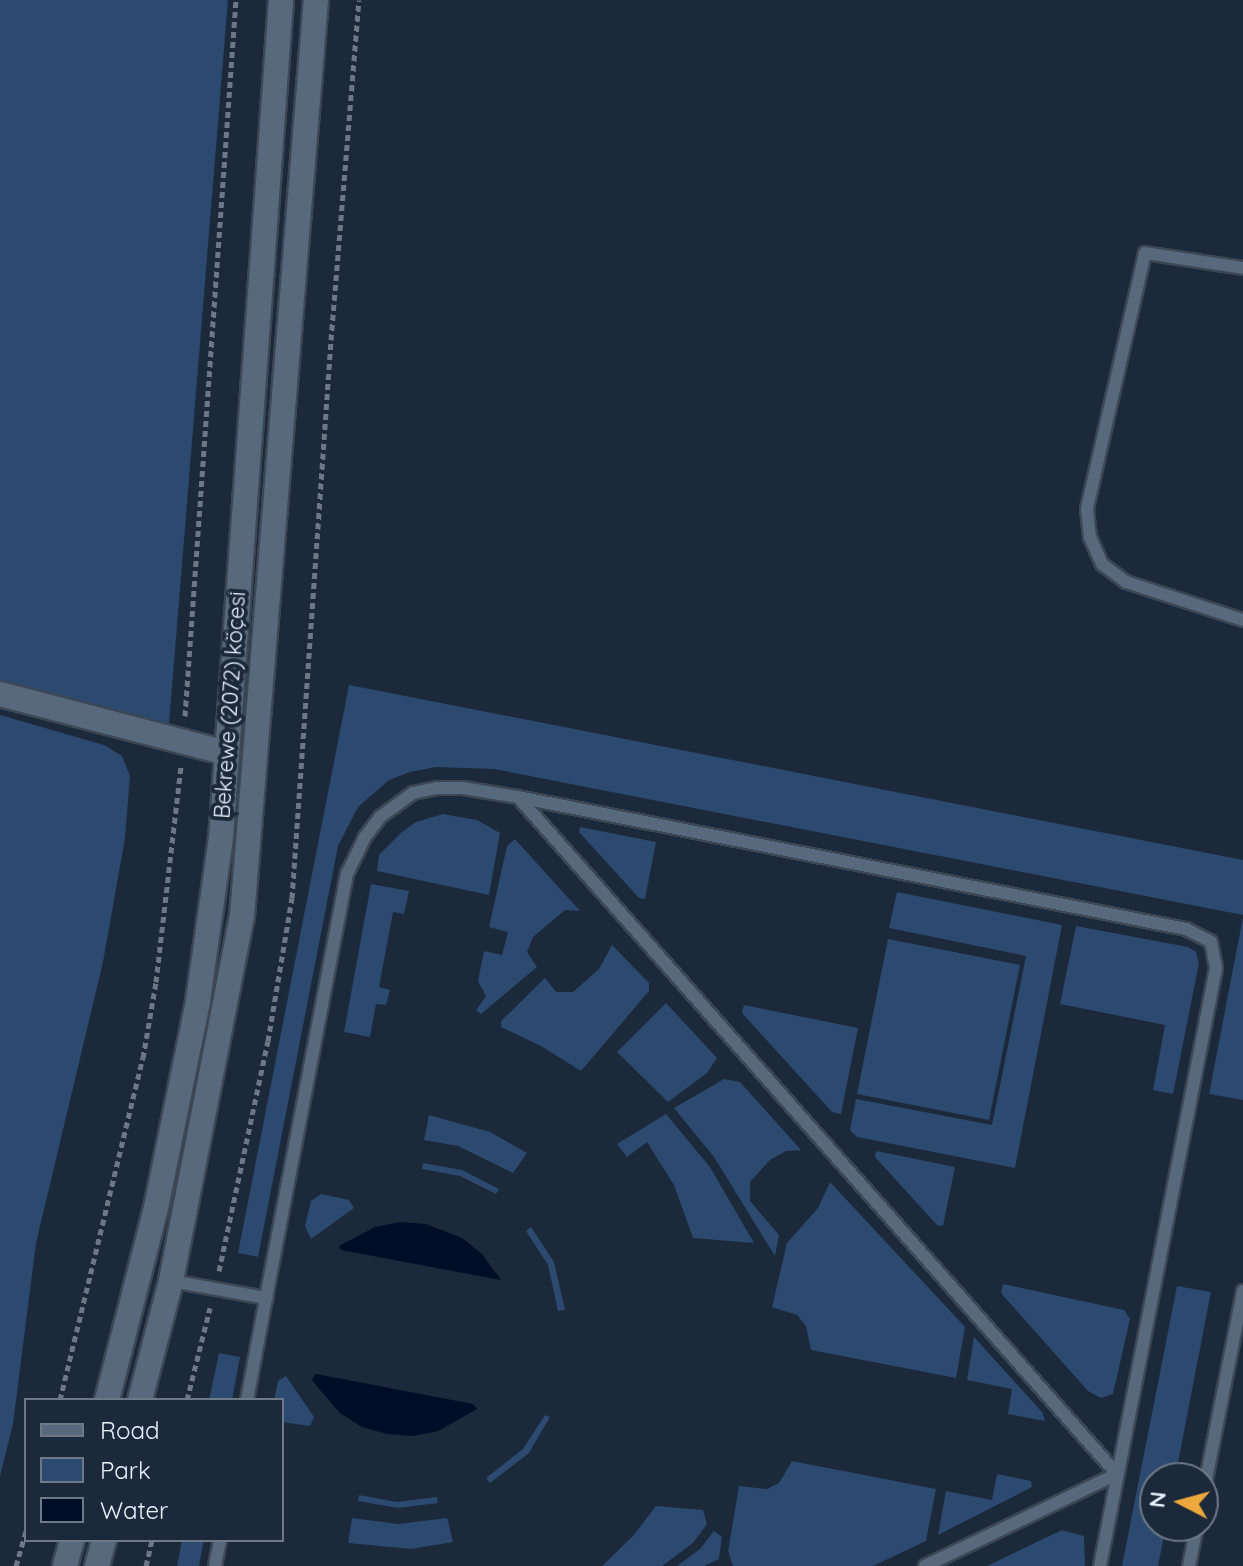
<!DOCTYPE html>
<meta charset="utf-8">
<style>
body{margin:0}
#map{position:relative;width:1243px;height:1566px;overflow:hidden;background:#1b293a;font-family:Quicksand,sans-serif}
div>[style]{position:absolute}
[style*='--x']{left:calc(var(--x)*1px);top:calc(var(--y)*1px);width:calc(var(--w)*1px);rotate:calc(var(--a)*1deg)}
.green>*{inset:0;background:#2c496f}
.water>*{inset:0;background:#000d27}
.path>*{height:5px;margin-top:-2.5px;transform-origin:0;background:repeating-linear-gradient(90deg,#6c7886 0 6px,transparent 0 10px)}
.roads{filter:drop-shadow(2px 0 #3c4755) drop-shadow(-2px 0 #3c4755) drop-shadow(0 2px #3c4755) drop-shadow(0 -2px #3c4755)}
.lane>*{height:12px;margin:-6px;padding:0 6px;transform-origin:6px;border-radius:6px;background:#59697d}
.street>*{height:24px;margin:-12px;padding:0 12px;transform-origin:12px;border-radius:12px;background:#59697d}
.secondary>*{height:24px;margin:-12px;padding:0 12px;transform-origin:12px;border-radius:12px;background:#59697d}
span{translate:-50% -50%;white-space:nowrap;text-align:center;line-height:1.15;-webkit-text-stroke:8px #1b293a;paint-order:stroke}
.street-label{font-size:22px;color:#e7f0fb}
.legend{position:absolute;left:24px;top:1398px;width:260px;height:144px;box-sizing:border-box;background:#1b293a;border:2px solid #6d7987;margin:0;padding:10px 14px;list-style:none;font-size:24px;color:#e7f0fb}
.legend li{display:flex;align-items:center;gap:16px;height:40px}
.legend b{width:40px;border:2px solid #6d7987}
.north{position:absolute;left:1139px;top:1462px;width:80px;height:80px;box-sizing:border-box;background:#1b293a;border:2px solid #6d7987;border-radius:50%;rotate:276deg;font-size:22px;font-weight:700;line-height:32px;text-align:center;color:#e7f0fb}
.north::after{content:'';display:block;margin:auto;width:28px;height:36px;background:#eda83b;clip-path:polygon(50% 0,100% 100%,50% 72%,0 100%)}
</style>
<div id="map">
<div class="green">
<i style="clip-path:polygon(0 0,228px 0,169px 724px,0 681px)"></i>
<i style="clip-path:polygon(349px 685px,1243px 860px,1243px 915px,494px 769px,436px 767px,410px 772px,389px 780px,358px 807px,338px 846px,258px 1257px,238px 1253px)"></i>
<i style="clip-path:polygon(0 715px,104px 745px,122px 756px,130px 776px,125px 838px,103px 962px,36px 1243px,13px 1424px,0 1476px)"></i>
<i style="clip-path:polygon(443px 814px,477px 820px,500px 833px,489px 895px,377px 871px,379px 855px,402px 832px,416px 822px)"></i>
<i style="clip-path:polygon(580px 827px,656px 842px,645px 899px,639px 898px,579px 832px)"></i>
<i style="clip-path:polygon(515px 839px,580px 911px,565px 910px,533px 937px,527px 952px,537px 967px,481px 1014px,476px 1010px,486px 996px,478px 981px,484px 951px,502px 955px,508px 932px,489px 927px,507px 846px)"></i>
<i style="clip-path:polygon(371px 884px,409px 891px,404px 914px,393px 912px,379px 987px,390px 990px,386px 1005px,376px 1004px,370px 1037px,344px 1032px)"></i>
<i style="clip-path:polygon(897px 892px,1062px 925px,1015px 1168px,857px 1137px,850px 1130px,856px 1099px,992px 1125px,1026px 956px,889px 928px)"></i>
<i style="clip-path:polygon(1243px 917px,1243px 1100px,1209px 1094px)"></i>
<i style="clip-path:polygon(1076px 926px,1188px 947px,1196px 952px,1199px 963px,1173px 1094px,1153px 1090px,1165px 1025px,1060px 1004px)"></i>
<i style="clip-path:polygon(888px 939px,1020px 965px,989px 1120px,857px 1094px)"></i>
<i style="clip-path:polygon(612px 945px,649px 983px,649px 991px,581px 1071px,541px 1046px,501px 1027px,501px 1021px,545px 978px,556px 992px,573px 992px,599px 969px)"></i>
<i style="clip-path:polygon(666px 1003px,717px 1058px,707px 1073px,668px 1102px,617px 1052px)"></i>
<i style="clip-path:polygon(744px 1005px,858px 1028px,841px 1114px,832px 1112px,742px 1013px)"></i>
<i style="clip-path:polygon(724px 1079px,740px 1082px,801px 1150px,786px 1151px,770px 1160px,750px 1182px,750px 1201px,779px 1235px,775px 1256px,714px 1157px,674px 1108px)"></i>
<i style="clip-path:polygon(666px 1114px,710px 1167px,754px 1243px,693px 1238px,674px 1185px,647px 1142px,627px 1157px,617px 1144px)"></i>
<i style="clip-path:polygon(429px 1115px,490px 1132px,527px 1153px,513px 1173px,458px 1146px,424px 1140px)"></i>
<i style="clip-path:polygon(876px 1151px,955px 1167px,943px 1226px,937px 1225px,875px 1157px)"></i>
<i style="clip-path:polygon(423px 1163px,462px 1170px,499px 1189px,496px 1194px,460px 1176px,422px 1169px)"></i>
<i style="clip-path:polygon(830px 1182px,965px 1327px,956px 1378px,811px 1350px,806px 1326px,797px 1315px,772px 1307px,787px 1243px,818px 1208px)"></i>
<i style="clip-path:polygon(321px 1194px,349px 1200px,354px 1208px,311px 1239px,305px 1226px,311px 1201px)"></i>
<i style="clip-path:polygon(531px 1227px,554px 1262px,565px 1310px,558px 1311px,548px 1265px,526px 1231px)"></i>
<i style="clip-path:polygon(1003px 1284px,1124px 1310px,1130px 1319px,1113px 1394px,1101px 1398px,1088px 1391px,1001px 1293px)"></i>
<i style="clip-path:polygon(1177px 1286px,1211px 1292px,1175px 1478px,1155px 1478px,1155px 1526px,1166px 1526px,1158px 1566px,1122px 1566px)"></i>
<i style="clip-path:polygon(974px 1337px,1042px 1412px,1045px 1421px,1008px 1414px,1012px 1389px,967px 1380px)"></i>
<i style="clip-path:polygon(219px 1353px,240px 1357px,232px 1400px,209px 1400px)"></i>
<i style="clip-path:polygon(286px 1376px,314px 1417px,310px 1426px,282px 1422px,282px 1400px,274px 1400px,278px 1381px)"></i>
<i style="clip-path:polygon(545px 1415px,550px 1417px,529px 1453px,490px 1483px,486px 1478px,523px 1449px)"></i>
<i style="clip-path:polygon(792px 1461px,936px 1489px,926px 1541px,873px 1566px,733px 1566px,728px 1551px,739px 1486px,767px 1489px,779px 1483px)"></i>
<i style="clip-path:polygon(997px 1474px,1031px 1481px,1032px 1487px,938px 1535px,946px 1491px,992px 1500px)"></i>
<i style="clip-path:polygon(359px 1495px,397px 1502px,437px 1497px,438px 1503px,398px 1508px,358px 1501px)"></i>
<i style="clip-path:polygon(656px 1506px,703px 1510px,707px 1524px,693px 1543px,662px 1566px,602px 1566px,633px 1536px)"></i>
<i style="clip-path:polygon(352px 1518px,398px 1524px,447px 1518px,453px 1542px,411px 1549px,348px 1543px)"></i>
<i style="clip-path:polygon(1062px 1530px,1084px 1536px,1085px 1566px,987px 1566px)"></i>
<i style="clip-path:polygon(714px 1531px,722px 1537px,719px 1559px,704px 1566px,677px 1566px,700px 1549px)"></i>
<i style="clip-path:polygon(182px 1540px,204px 1540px,199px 1566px,177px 1566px)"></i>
</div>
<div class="water">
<i style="clip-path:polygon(400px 1222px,426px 1224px,462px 1238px,482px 1254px,501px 1280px,341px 1250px,339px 1246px,375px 1227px)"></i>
<i style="clip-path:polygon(316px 1374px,473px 1404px,477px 1409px,438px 1431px,412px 1436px,387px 1434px,362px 1427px,340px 1413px,315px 1384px,312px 1379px)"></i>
</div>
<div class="path">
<i style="--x:185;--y:716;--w:718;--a:-85.93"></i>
<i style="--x:219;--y:1271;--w:235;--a:-78"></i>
<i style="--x:268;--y:1041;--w:145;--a:-80.5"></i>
<i style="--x:292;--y:898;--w:559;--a:-86"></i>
<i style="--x:331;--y:340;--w:341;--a:-85.3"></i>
<i style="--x:60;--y:1400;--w:352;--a:-76.4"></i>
<i style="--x:143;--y:1058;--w:77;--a:-80.3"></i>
<i style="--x:156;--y:982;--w:218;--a:-83.4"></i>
<i style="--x:187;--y:1400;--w:95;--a:-76"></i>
<i style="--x:16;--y:1566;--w:37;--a:-74"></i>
<i style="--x:146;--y:1566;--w:27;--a:-77"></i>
</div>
<div class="roads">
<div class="lane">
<i style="--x:1243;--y:268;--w:99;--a:-171.3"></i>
<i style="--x:1145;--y:253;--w:262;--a:102.8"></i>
<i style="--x:1087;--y:509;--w:28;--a:84"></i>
<i style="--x:1090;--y:537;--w:30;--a:66"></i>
<i style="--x:1102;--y:564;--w:30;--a:37"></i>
<i style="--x:1126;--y:582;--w:123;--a:18"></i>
<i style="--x:518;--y:797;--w:904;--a:48.5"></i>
<i style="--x:1117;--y:1474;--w:213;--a:154.4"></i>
<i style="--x:171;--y:1281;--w:97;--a:10.1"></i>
<i style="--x:266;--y:1298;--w:432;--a:-79.2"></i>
<i style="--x:347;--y:874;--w:41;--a:-64.1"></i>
<i style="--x:365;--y:837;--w:25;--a:-53"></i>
<i style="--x:380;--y:817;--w:41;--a:-36"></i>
<i style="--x:413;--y:793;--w:25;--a:-12"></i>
<i style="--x:437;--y:788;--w:26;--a:0"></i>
<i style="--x:463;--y:788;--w:56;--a:9.3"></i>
<i style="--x:518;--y:797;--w:681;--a:11.18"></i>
<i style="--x:1186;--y:929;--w:28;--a:27"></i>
<i style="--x:1211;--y:942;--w:26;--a:79"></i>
<i style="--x:1216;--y:968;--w:609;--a:100.98"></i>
<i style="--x:247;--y:1400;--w:104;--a:-79.4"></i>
<i style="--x:1203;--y:1495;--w:208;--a:-78.9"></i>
<i style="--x:215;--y:1566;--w:26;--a:-79"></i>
<i style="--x:1189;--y:1566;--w:41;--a:-78.7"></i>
</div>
<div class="street">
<i style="--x:0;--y:694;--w:234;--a:14.6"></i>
</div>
<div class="secondary">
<i style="--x:107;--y:1400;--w:198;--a:-75.7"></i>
<i style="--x:156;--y:1208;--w:211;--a:-78.5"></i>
<i style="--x:198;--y:1001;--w:165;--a:-82"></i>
<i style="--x:221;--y:838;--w:840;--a:-85.9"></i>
<i style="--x:140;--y:1400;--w:123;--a:-75.4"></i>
<i style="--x:171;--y:1281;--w:371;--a:-79"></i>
<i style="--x:242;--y:917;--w:920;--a:-85.39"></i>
<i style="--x:65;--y:1566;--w:27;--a:-75"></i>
<i style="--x:97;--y:1566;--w:27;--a:-75"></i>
</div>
</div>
<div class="street-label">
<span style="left:230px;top:705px;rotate:-86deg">Bekrewe (2072) köçesi</span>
</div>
<ul class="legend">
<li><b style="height:10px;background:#59697d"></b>Road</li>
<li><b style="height:22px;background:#2c496f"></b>Park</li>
<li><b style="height:22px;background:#000d27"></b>Water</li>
</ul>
<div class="north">N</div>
</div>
